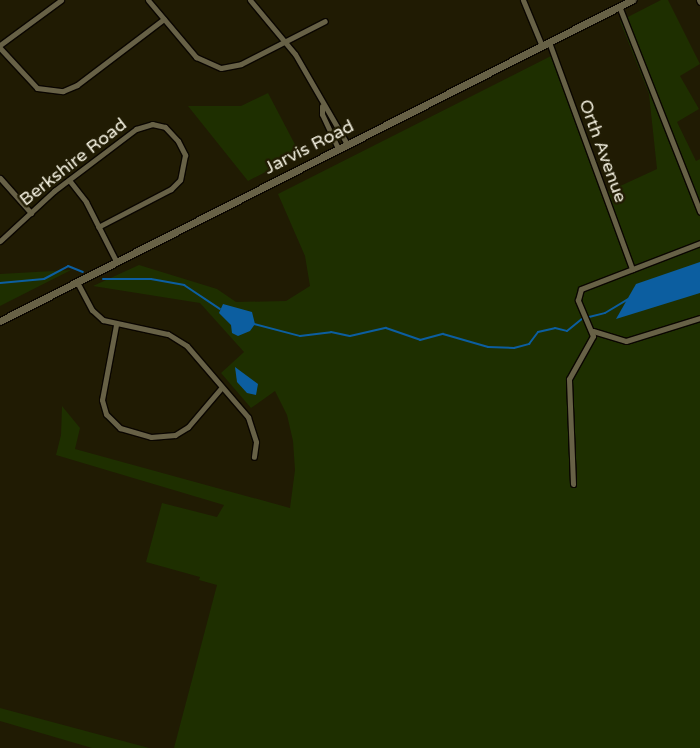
<!DOCTYPE html>
<style>
body{margin:0}
#map{position:relative;width:700px;height:748px;overflow:hidden;background:#201b03;font-family:"Varela Round",sans-serif}
div>[style]{position:absolute}
[style*='--x']{left:calc(var(--x)*1px);top:calc(var(--y)*1px);width:calc(var(--w)*1px);rotate:calc(var(--a)*1deg)}
.green>*{inset:0;background:#1e2f00}
.water>*{inset:0;background:#0c5ea0}
.stream>*{height:2px;margin:-1px;padding:0 1px;transform-origin:1px;border-radius:1px;background:#0c5ea0}
.roads{filter:drop-shadow(1px 0 #0a0600) drop-shadow(-1px 0 #0a0600) drop-shadow(0 1px #0a0600) drop-shadow(0 -1px #0a0600)}
.street>*{height:5px;margin:-2.5px;padding:0 2.5px;transform-origin:2.5px;border-radius:2.5px;background:#676146}
.secondary>*{height:7px;margin:-3.5px;padding:0 3.5px;transform-origin:3.5px;border-radius:3.5px;background:#676146}
span{translate:-50% -50%;white-space:nowrap;text-align:center;line-height:1.15;-webkit-text-stroke:5px #201b03;paint-order:stroke}
.street-label{font-size:18px;color:#f6f3e3}
</style>
<div id="map">
<div class="green">
<i style="clip-path:polygon(661px 0,668px 0,700px 64px,680px 76px,699px 109px,677px 122px,696px 161px,700px 159px,700px 748px,174px 748px,217px 585px,199px 580px,200px 577px,146px 562px,162px 503px,217px 517px,224px 505px,56px 455px,61px 435px,62px 406px,80px 428px,75px 449px,290px 508px,295px 470px,293px 441px,287px 415px,275px 391px,251px 408px,221px 373px,244px 352px,200px 303px,93px 286px,139px 265px,217px 289px,236px 302px,286px 301px,310px 286px,305px 256px,278px 194px,551px 56px,605px 193px,657px 169px,649px 94px,620px 21px)"></i>
<i style="clip-path:polygon(268px 93px,300px 154px,248px 181px,188px 106px,241px 106px)"></i>
<i style="clip-path:polygon(71px 270px,0 306px,0 274px)"></i>
<i style="clip-path:polygon(0 708px,149px 748px,92px 748px,0 721px)"></i>
</div>
<div class="water">
<i style="clip-path:polygon(700px 262px,700px 293px,616px 319px,636px 284px)"></i>
<i style="clip-path:polygon(223px 304px,252px 312px,255px 324px,250px 331px,238px 336px,232px 333px,231px 325px,219px 313px)"></i>
<i style="clip-path:polygon(235px 367px,258px 384px,256px 395px,247px 393px,237px 382px)"></i>
</div>
<div class="stream">
<i style="--x:103;--y:279;--w:48;--a:0"></i>
<i style="--x:151;--y:279;--w:34;--a:10"></i>
<i style="--x:184;--y:285;--w:43;--a:33.7"></i>
<i style="--x:0;--y:283;--w:44;--a:-5.2"></i>
<i style="--x:44;--y:279;--w:27;--a:-28"></i>
<i style="--x:68;--y:266;--w:16;--a:22"></i>
<i style="--x:589;--y:317;--w:16;--a:-14"></i>
<i style="--x:605;--y:313;--w:27;--a:-31"></i>
<i style="--x:254;--y:324;--w:48;--a:14.6"></i>
<i style="--x:300;--y:336;--w:31;--a:-7"></i>
<i style="--x:331;--y:332;--w:19;--a:12"></i>
<i style="--x:350;--y:336;--w:37;--a:-13"></i>
<i style="--x:386;--y:328;--w:36;--a:19"></i>
<i style="--x:420;--y:340;--w:24;--a:-15"></i>
<i style="--x:443;--y:334;--w:47;--a:16.1"></i>
<i style="--x:488;--y:347;--w:26;--a:2"></i>
<i style="--x:514;--y:348;--w:16;--a:-15"></i>
<i style="--x:529;--y:344;--w:15;--a:-53"></i>
<i style="--x:538;--y:332;--w:17;--a:-13"></i>
<i style="--x:555;--y:328;--w:12;--a:14"></i>
<i style="--x:567;--y:331;--w:19;--a:-39"></i>
</div>
<div class="roads">
<div class="street">
<i style="--x:148;--y:0;--w:75;--a:49.9"></i>
<i style="--x:196;--y:57;--w:27;--a:24"></i>
<i style="--x:221;--y:68;--w:20;--a:-11"></i>
<i style="--x:241;--y:64;--w:94;--a:-27.1"></i>
<i style="--x:250;--y:0;--w:70;--a:50.2"></i>
<i style="--x:295;--y:54;--w:104;--a:60"></i>
<i style="--x:523;--y:0;--w:50;--a:67.6"></i>
<i style="--x:699;--y:0;--w:2;--a:63"></i>
<i style="--x:619;--y:6;--w:221;--a:68.5"></i>
<i style="--x:549;--y:42;--w:242;--a:69.9"></i>
<i style="--x:0;--y:45;--w:76;--a:-36.4"></i>
<i style="--x:0;--y:48;--w:54;--a:47.2"></i>
<i style="--x:37;--y:88;--w:26;--a:7"></i>
<i style="--x:63;--y:91;--w:15;--a:-23"></i>
<i style="--x:77;--y:85;--w:109;--a:-37.2"></i>
<i style="--x:322;--y:106;--w:8;--a:90"></i>
<i style="--x:322;--y:114;--w:38;--a:65"></i>
<i style="--x:0;--y:178;--w:47;--a:48.5"></i>
<i style="--x:69;--y:180;--w:28;--a:52"></i>
<i style="--x:86;--y:202;--w:66;--a:63"></i>
<i style="--x:0;--y:241;--w:74;--a:-42.8"></i>
<i style="--x:54;--y:191;--w:103;--a:-37.1"></i>
<i style="--x:136;--y:129;--w:17;--a:-17"></i>
<i style="--x:152;--y:124;--w:13;--a:13"></i>
<i style="--x:165;--y:127;--w:19;--a:47"></i>
<i style="--x:178;--y:141;--w:16;--a:63"></i>
<i style="--x:185;--y:155;--w:25;--a:101"></i>
<i style="--x:180;--y:180;--w:13;--a:135"></i>
<i style="--x:171;--y:189;--w:82;--a:152.5"></i>
<i style="--x:77;--y:282;--w:32;--a:62"></i>
<i style="--x:92;--y:310;--w:15;--a:42"></i>
<i style="--x:103;--y:320;--w:66;--a:12.2"></i>
<i style="--x:168;--y:334;--w:22;--a:32"></i>
<i style="--x:187;--y:346;--w:94;--a:49.3"></i>
<i style="--x:248;--y:417;--w:26;--a:72"></i>
<i style="--x:256;--y:442;--w:15;--a:98"></i>
<i style="--x:116;--y:325;--w:76;--a:100.6"></i>
<i style="--x:102;--y:400;--w:15;--a:74"></i>
<i style="--x:106;--y:414;--w:20;--a:45"></i>
<i style="--x:120;--y:428;--w:32;--a:16"></i>
<i style="--x:151;--y:437;--w:24;--a:-5"></i>
<i style="--x:175;--y:435;--w:15;--a:-32"></i>
<i style="--x:188;--y:427;--w:52;--a:-49.6"></i>
<i style="--x:593;--y:331;--w:34;--a:17"></i>
<i style="--x:626;--y:341;--w:77;--a:-17.3"></i>
<i style="--x:573;--y:484;--w:105;--a:-92.2"></i>
<i style="--x:569;--y:379;--w:49;--a:-60.8"></i>
<i style="--x:593;--y:336;--w:39;--a:-113"></i>
<i style="--x:578;--y:300;--w:11;--a:-75"></i>
<i style="--x:581;--y:289;--w:128;--a:-21.1"></i>
</div>
<div class="secondary">
<i style="--x:0;--y:321;--w:709;--a:-26.93"></i>
</div>
</div>
<div class="street-label">
<span style="left:309px;top:147px;rotate:-27deg">Jarvis Road</span>
<span style="left:603px;top:151px;rotate:70deg">Orth Avenue</span>
<span style="left:73px;top:162px;rotate:-38deg">Berkshire Road</span>
</div>
</div>
